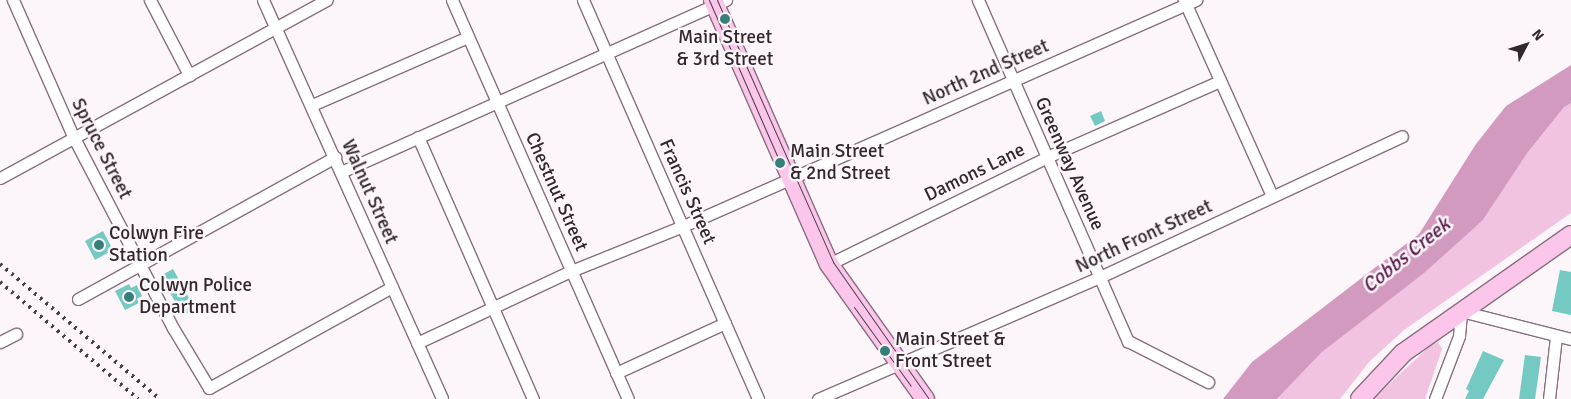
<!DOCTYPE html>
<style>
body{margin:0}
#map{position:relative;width:1571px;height:399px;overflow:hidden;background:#fcf6fa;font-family:Signika,sans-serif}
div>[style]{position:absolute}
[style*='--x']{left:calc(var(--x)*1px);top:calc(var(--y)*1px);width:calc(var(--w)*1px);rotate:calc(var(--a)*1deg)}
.green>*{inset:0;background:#f2c3e1}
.water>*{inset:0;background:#d39abf}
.building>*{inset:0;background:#74c9c2}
.roads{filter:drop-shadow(1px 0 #886e7f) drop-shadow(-1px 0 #886e7f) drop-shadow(0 1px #886e7f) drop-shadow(0 -1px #886e7f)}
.street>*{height:11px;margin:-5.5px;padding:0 5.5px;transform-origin:5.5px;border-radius:5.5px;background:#fff}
.primary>*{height:18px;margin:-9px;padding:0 9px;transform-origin:9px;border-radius:9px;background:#fcc6ea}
.tram>*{height:1px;margin:-0.5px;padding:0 0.5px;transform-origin:0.5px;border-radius:0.5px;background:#483e44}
.rail>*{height:4px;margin-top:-2px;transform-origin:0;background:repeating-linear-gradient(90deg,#483e44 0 2.5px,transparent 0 7.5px)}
.dots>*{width:14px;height:14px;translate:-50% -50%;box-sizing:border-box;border:2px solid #fcf6fa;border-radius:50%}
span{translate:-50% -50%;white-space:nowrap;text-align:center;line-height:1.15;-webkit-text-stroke:5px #fcf6fa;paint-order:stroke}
.poi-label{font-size:19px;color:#31272d}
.left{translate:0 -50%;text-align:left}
.street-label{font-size:19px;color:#31272d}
.water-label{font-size:20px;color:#5c1a4b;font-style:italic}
.north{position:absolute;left:1501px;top:20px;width:50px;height:50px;-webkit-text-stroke:4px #fcf6fa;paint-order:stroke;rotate:50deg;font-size:14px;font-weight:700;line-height:20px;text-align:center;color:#31272d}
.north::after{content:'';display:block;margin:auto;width:18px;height:22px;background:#31272d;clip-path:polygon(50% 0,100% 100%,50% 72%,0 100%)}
</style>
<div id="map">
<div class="green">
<i style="clip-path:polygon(1571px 103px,1571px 213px,1404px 330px,1369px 362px,1340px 399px,1277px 399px,1322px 352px,1483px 220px,1528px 152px,1564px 106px)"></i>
<i style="clip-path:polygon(1438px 342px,1442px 349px,1425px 399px,1373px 399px,1431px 345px)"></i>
</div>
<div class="water">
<i style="clip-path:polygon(1571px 65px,1571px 103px,1564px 107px,1528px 152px,1483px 220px,1424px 273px,1322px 352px,1277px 399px,1223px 399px,1252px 362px,1419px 234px,1476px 144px,1506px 106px)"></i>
</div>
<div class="building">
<i style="clip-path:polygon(1101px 111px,1105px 121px,1095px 126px,1090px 116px)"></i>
<i style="clip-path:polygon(103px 231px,113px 250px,95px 260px,85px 241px)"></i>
<i style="clip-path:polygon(173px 269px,195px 309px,183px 315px,160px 276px)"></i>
<i style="clip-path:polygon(1560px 270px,1571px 272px,1571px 315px,1552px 311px)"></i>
<i style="clip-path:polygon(129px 284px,131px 288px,137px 285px,142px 296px,137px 299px,139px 303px,125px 310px,115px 291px)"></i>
<i style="clip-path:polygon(1483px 351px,1504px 360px,1483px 399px,1465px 399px,1469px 391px,1466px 389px)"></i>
<i style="clip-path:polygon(1525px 355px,1541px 357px,1535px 399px,1519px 399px)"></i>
</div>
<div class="roads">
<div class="street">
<i style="--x:13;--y:0;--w:149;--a:66.2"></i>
<i style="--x:73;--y:136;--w:216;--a:62.5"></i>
<i style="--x:173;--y:328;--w:70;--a:59"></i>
<i style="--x:209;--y:388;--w:209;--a:-28.9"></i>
<i style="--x:150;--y:0;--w:85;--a:62.5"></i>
<i style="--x:263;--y:0;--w:437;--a:65.8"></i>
<i style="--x:452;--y:0;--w:436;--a:66.2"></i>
<i style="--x:583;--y:0;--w:436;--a:66.3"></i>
<i style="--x:978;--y:0;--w:373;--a:66.3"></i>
<i style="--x:1128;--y:341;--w:90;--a:27.1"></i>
<i style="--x:1184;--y:0;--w:215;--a:65.8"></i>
<i style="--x:312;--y:105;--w:170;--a:-23.6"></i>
<i style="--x:418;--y:137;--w:286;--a:66.3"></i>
<i style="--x:341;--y:172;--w:422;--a:-24.1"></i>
<i style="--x:0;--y:178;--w:372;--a:-28.6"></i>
<i style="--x:829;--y:264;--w:243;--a:-26.1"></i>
<i style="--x:1047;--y:157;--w:189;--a:-23.7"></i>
<i style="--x:78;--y:299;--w:294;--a:-28.9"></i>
<i style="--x:0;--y:342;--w:18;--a:-27"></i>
<i style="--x:417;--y:343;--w:170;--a:-25.1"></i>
<i style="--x:571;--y:271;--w:121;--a:-21.9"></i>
<i style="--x:683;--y:226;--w:561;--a:-23.78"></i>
<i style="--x:616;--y:373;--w:120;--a:-24.6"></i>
<i style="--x:818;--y:399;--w:307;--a:-23.4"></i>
<i style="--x:1100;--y:277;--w:333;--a:-25"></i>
<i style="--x:1435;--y:399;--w:67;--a:-69.1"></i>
<i style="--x:1459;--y:336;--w:25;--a:-85"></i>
<i style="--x:1461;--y:311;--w:114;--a:14.3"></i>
<i style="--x:1549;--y:399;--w:62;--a:-83.6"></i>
</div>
<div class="primary">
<i style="--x:713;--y:0;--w:288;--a:66.3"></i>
<i style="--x:829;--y:264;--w:166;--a:54.6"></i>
<i style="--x:1360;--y:399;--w:63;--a:-46.9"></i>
<i style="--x:1403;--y:353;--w:205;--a:-35.1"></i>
</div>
</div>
<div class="tram">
<i style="--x:709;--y:0;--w:170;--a:66.4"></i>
<i style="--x:717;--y:0;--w:287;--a:66.1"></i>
<i style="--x:833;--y:262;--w:167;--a:55"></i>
<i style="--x:854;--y:307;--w:97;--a:54.2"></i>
</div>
<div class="rail">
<i style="--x:0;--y:264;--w:209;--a:40.2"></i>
<i style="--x:0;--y:282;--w:181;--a:40.3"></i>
</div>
<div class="dots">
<i style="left:725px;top:19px;background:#377f7a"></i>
<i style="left:780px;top:163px;background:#377f7a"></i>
<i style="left:99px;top:245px;background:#377f7a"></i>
<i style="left:129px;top:297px;background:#377f7a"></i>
<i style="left:885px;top:351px;background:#377f7a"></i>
</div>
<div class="poi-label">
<span style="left:725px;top:49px">Main Street<br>&amp; 3rd Street</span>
<span class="left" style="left:790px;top:163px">Main Street<br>&amp; 2nd Street</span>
<span class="left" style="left:109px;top:245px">Colwyn Fire<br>Station</span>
<span class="left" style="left:139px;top:297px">Colwyn Police<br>Department</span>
<span class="left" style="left:895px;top:351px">Main Street &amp;<br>Front Street</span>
</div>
<div class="street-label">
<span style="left:986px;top:73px;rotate:-24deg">North 2nd Street</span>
<span style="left:101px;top:149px;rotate:63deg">Spruce Street</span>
<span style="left:1069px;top:164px;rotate:66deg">Greenway Avenue</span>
<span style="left:975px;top:173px;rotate:-26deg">Damons Lane</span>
<span style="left:369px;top:192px;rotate:66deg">Walnut Street</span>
<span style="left:556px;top:192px;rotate:66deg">Chestnut Street</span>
<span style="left:687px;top:192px;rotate:66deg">Francis Street</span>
<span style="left:1144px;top:237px;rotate:-25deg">North Front Street</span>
</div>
<div class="water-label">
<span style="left:1406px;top:255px;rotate:-39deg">Cobbs Creek</span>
</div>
<div class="north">N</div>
</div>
